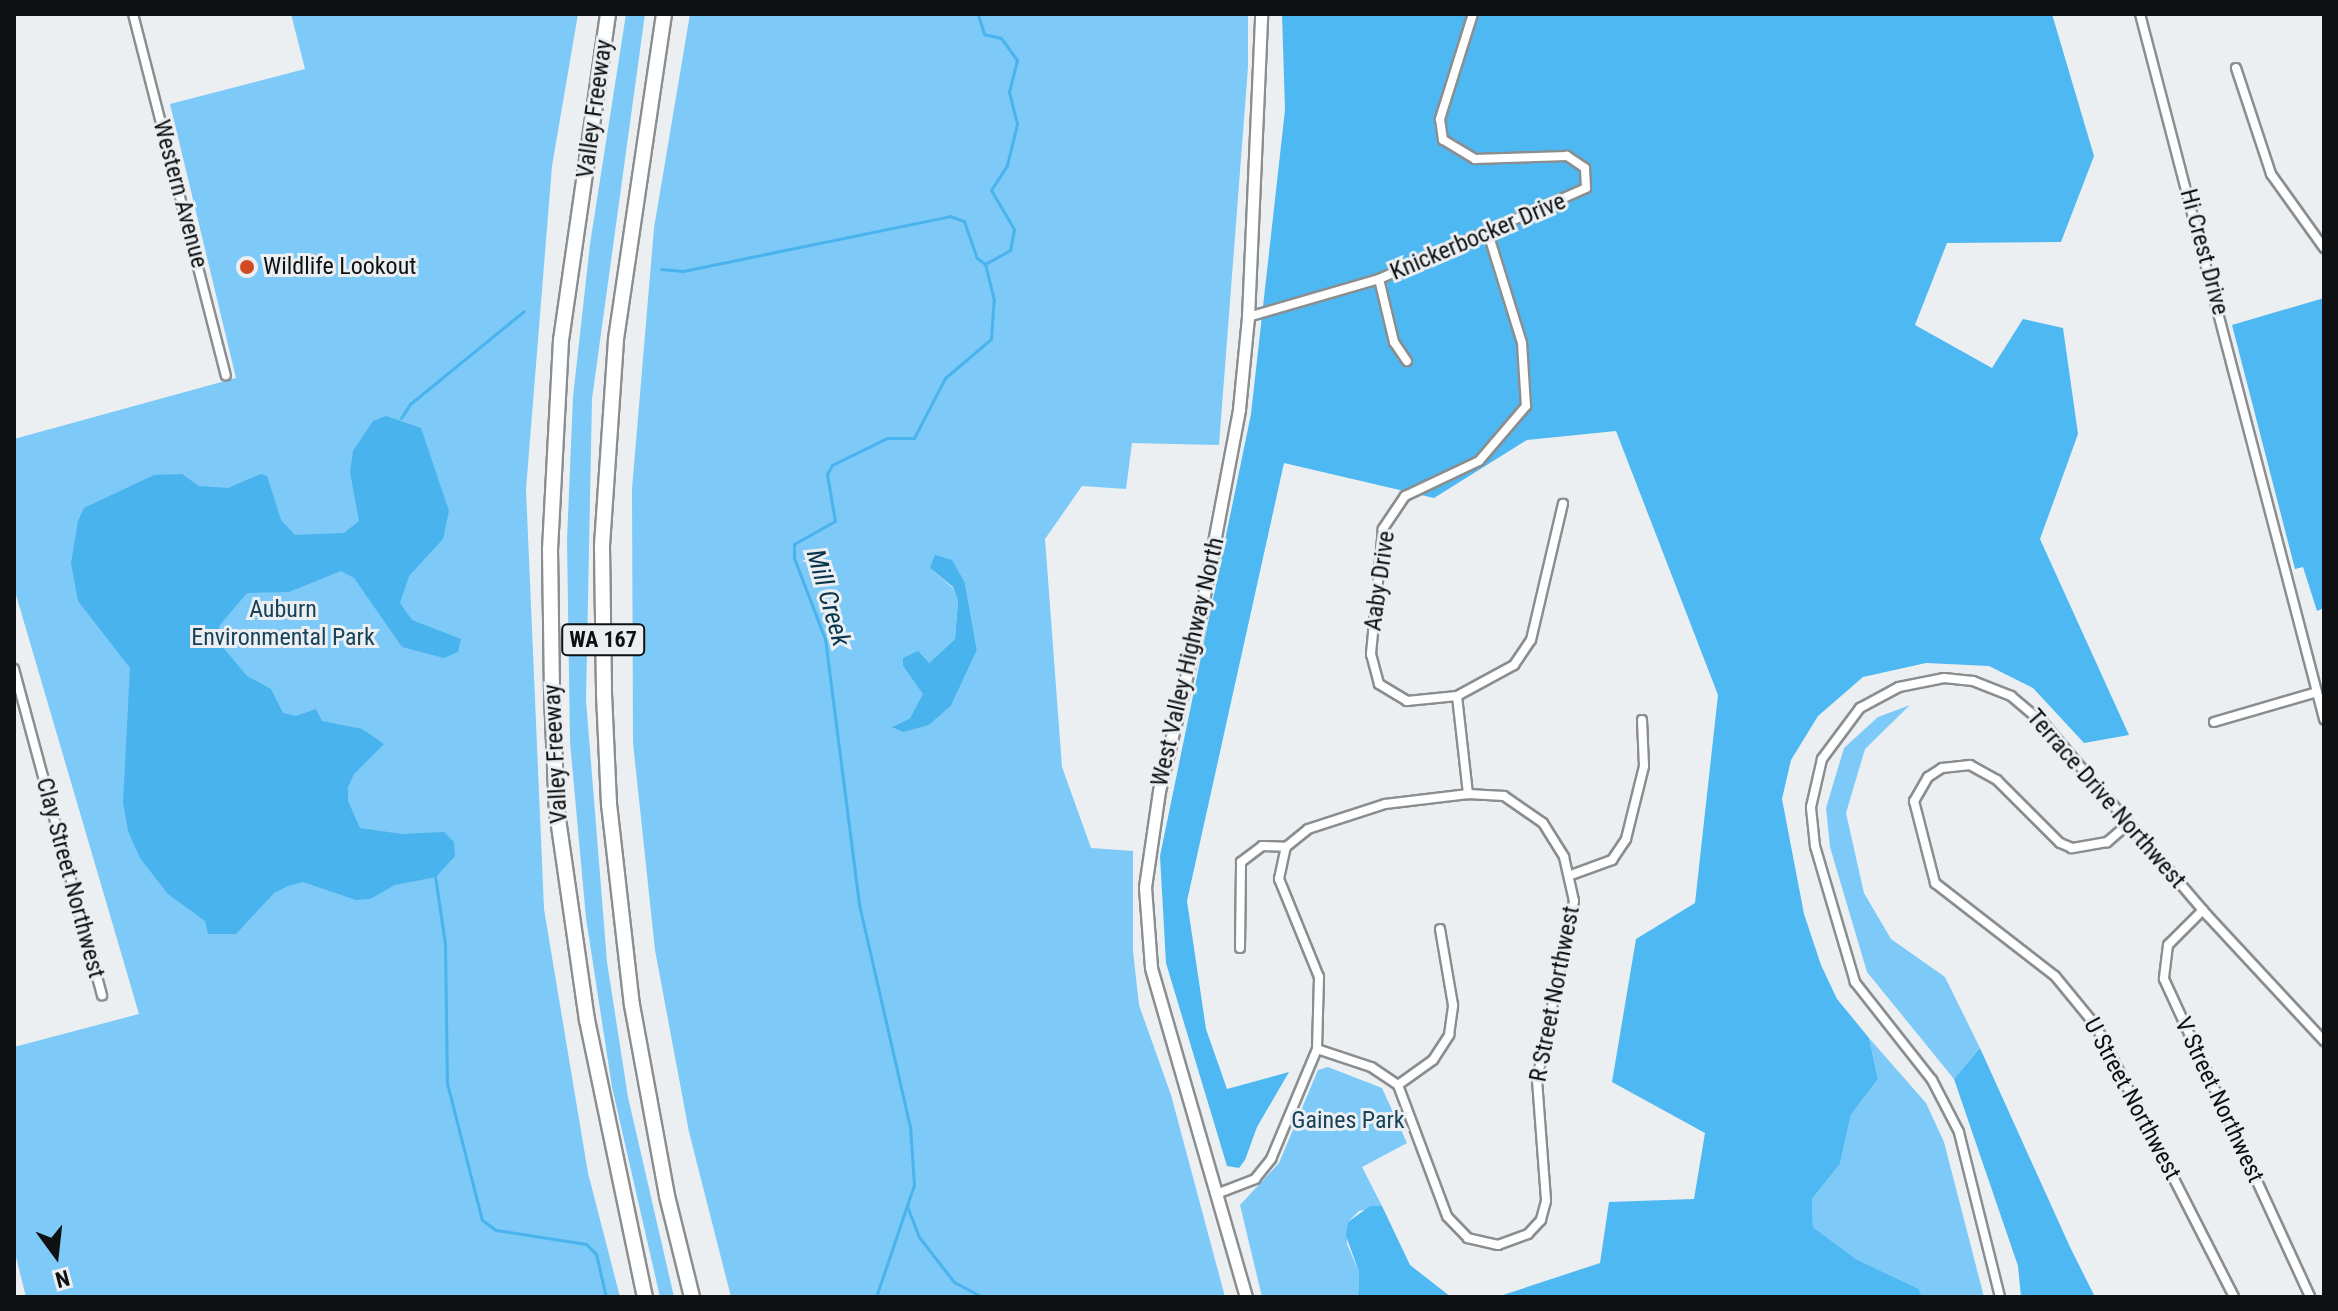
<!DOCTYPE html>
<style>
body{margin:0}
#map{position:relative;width:2338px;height:1311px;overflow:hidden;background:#ebeff1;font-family:"Roboto Condensed",sans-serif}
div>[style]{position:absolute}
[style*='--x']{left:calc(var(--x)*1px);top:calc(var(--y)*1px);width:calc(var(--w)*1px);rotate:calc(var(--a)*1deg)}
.green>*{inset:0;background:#7dc9f7}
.forest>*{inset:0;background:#4eb8f2}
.water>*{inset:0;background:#49b3ed}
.stream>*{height:3px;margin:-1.5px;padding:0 1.5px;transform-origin:1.5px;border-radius:1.5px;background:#49b3ed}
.roads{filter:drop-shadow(2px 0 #8a8e90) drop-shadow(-2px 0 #8a8e90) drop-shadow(0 2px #8a8e90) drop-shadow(0 -2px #8a8e90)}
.minor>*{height:8px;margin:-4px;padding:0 4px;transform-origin:4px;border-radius:4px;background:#fff}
.secondary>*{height:11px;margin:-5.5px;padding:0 5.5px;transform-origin:5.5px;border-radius:5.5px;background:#fff}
.motorway>*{height:14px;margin:-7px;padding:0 7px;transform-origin:7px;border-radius:7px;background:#fff}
.dots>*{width:22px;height:22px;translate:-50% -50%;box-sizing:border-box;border:4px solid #ebeff1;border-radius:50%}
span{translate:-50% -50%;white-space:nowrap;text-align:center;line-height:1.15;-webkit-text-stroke:6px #ebeff1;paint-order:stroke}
.shield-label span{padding:2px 6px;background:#ebeff1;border:2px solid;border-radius:6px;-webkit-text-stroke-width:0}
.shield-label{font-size:22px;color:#0f1011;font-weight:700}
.street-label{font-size:24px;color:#0f1011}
.poi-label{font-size:24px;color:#0f1011}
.left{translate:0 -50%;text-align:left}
.park-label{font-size:24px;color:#16425a}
.water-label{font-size:26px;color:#06354c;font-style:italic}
.frame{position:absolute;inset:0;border:16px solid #0f1011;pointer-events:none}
.north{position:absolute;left:16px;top:1215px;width:80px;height:80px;-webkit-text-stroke:6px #ebeff1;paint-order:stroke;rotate:165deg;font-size:22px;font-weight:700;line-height:32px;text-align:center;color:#0f1011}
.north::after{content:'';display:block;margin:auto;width:28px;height:36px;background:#0f1011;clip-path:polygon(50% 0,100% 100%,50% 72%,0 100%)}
</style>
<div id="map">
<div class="green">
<i style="clip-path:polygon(291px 14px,578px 14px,552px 166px,526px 489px,544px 909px,588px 1173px,620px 1297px,26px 1297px,14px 1249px,14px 1047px,139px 1014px,14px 588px,14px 439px,236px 378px,170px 104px,305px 69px)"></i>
<i style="clip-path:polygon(626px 14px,645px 14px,592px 399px,586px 700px,607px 962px,628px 1097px,674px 1297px,660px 1297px,612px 1087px,586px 918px,570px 742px,567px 540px,573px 397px,590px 244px)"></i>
<i style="clip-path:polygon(evenodd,690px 14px,1248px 14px,1248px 67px,1219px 445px,1132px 443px,1126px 489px,1082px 486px,1045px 539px,1062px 767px,1091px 848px,1133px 851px,1133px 951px,1139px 1005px,1171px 1095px,1225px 1297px,731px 1297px,689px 1132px,655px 950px,633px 743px,632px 489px,654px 228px,690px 14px,930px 568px,965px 583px,977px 650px,951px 706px,929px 725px,894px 726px,910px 718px,924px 694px,903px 666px,928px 664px,955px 639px,958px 601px,953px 588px,930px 568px)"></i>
<i style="clip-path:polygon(1910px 705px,1865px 749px,1846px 813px,1864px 893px,1891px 939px,1945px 977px,1980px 1048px,1954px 1079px,1867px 972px,1830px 847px,1826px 808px,1844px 748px,1878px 717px)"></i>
<i style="clip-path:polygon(1869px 1038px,1926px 1103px,1944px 1142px,1984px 1297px,1922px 1297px,1919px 1289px,1856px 1259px,1813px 1227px,1812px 1199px,1840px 1164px,1851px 1115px,1878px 1079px)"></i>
<i style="clip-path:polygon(1328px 1067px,1382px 1088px,1407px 1143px,1362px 1167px,1382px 1206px,1359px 1211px,1348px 1222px,1347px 1244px,1359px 1272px,1358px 1297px,1262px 1297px,1240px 1205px,1279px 1163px,1318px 1070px)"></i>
</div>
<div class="forest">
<i style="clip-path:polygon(1282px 14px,2052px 14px,2094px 156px,2061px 242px,1947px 243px,1915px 325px,1992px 368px,2023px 319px,2063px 328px,2078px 434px,2040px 539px,2129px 735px,2084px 743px,2033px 688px,1989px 666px,1926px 663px,1863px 677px,1818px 716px,1791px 760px,1782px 799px,1804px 914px,1821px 965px,1837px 999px,1869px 1038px,1878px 1079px,1851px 1115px,1840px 1164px,1812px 1199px,1813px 1227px,1856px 1259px,1919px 1289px,1922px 1297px,1497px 1297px,1600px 1263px,1609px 1202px,1694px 1199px,1705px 1133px,1612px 1082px,1636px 939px,1695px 903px,1718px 695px,1616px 431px,1527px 440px,1434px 498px,1284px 463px,1187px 901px,1206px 1029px,1227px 1089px,1289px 1072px,1257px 1127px,1245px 1160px,1239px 1168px,1227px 1166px,1166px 963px,1160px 856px,1251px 414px,1285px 110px)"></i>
<i style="clip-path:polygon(2324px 298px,2324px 608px,2317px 611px,2303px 567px,2295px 569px,2232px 325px)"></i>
<i style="clip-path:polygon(1980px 1048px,2070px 1247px,2095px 1297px,2021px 1297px,2018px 1266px,1954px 1079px)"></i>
<i style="clip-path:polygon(1370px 1206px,1382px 1206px,1410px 1265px,1451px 1297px,1358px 1297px,1359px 1272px,1346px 1236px,1348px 1222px)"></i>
</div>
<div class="water">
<i style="clip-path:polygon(386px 416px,421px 428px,449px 511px,443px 539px,409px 576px,400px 603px,412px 620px,461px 639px,458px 652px,444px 658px,402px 647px,354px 578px,341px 571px,289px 592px,247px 593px,220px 625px,216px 639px,247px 676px,271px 689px,283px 713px,296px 716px,316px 709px,322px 721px,362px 729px,384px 744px,354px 774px,348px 787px,348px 801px,360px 828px,402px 834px,444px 832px,454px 842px,455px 856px,436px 877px,395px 885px,370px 899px,356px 900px,303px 882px,288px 886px,274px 893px,236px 934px,208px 934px,205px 921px,168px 894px,140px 858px,128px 831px,123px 803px,130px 668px,78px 601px,71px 563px,78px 521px,84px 508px,154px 475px,182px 474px,199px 486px,228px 488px,261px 474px,267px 476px,281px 520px,295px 535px,344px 533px,359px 521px,350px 472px,353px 451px,373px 421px)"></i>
<i style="clip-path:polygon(935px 555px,952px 560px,965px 583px,977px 650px,951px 706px,929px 725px,903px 732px,892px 727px,910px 718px,923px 694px,903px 666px,903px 658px,918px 651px,929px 663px,955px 639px,958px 601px,953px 587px,930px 568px)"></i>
</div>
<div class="stream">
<i style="--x:661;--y:269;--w:22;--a:5"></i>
<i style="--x:683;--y:271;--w:273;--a:-11.6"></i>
<i style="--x:950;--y:216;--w:15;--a:20"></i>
<i style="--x:964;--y:221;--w:39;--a:71"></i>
<i style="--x:977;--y:258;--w:10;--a:37"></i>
<i style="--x:401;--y:418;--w:17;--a:-57"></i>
<i style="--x:410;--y:404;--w:147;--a:-39.2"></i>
<i style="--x:435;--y:876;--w:69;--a:81.6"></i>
<i style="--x:445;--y:944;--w:139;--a:89.2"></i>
<i style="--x:447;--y:1083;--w:141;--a:75.7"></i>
<i style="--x:482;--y:1220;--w:17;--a:36"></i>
<i style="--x:496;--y:1230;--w:91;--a:8.8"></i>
<i style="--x:586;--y:1244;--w:14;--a:45"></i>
<i style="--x:596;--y:1254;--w:44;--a:76.9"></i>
<i style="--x:907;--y:1206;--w:33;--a:69"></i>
<i style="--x:919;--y:1237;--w:57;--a:52.1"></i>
<i style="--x:954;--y:1282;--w:32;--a:28"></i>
<i style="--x:876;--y:1297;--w:118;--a:-71.3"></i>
<i style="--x:914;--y:1185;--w:58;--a:-93.9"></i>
<i style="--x:910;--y:1127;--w:229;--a:-102.9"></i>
<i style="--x:859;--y:904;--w:267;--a:-97.3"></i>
<i style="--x:825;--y:639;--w:87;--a:-110.9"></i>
<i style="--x:794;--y:558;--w:14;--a:-90"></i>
<i style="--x:794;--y:544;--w:47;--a:-29.3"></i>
<i style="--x:835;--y:521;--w:48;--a:-99.7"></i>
<i style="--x:827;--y:474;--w:10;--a:-61"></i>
<i style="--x:832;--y:465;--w:61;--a:-26.1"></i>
<i style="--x:887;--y:438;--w:27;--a:0"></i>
<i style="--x:914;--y:438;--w:68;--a:-62.7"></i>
<i style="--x:945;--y:378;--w:60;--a:-40.3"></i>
<i style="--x:991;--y:339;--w:39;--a:-86"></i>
<i style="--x:994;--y:300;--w:37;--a:-104"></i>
<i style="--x:985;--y:264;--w:29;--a:-29"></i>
<i style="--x:1010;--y:250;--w:21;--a:-79"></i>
<i style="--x:1014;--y:229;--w:45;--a:-120.5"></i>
<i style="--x:991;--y:190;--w:30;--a:-57"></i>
<i style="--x:1007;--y:165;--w:42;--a:-76.3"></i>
<i style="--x:1017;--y:124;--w:33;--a:-104"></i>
<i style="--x:1009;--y:92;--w:33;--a:-76"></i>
<i style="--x:1017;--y:60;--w:27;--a:-126"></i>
<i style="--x:1001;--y:38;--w:17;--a:-167"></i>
<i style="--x:984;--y:34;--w:21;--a:-107"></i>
</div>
<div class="roads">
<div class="minor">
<i style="--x:133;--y:14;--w:373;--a:75.6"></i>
<i style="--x:2140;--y:14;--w:729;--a:75.37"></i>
<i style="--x:2236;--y:68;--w:112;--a:71.7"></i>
<i style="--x:2271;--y:174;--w:91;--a:54.4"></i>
<i style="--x:1488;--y:233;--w:115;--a:72.8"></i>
<i style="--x:1522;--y:343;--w:63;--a:86.4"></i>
<i style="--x:1526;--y:406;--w:72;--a:130.5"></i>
<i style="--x:1479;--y:461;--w:82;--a:154.7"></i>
<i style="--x:1405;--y:496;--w:40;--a:124"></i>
<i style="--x:1383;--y:529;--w:126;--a:95.5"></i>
<i style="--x:1371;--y:654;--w:31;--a:75"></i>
<i style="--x:1379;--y:684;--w:33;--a:31"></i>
<i style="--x:1407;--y:701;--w:50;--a:-5.7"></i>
<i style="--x:1457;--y:696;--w:65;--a:-28.5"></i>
<i style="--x:1514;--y:665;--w:30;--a:-56"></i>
<i style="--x:1531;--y:640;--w:140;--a:-76.8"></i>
<i style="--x:1379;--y:279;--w:65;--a:76.6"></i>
<i style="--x:1394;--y:342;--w:23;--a:56"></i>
<i style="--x:1248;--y:317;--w:136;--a:-16.2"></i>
<i style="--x:1379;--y:279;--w:226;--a:-23.7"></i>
<i style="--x:1586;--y:188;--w:20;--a:-93"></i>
<i style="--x:1585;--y:168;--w:22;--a:-146"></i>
<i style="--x:1567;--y:156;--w:92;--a:178.1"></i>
<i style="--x:1475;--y:159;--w:37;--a:-149"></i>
<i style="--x:1443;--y:140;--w:21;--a:-98"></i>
<i style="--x:1440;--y:119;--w:110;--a:-72.6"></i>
<i style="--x:14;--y:669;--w:338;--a:74.9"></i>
<i style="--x:1457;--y:696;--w:99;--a:83.6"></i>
<i style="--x:1468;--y:794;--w:36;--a:3"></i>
<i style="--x:1504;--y:796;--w:47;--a:34.7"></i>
<i style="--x:1543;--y:823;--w:40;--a:58"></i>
<i style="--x:1564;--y:857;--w:45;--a:77.2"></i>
<i style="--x:1574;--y:901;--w:183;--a:101.7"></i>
<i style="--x:1537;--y:1080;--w:121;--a:85.7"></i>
<i style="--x:1546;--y:1201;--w:20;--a:105"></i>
<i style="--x:1541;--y:1220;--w:19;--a:133"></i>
<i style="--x:1528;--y:1234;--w:32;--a:160"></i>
<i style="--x:1498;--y:1245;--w:31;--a:-167"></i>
<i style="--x:1468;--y:1238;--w:30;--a:-134"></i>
<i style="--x:1447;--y:1216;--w:140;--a:-110.5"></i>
<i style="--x:1398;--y:1085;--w:32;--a:-146"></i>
<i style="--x:1371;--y:1067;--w:57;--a:-161.6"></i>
<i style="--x:1317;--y:1049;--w:72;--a:-88.4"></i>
<i style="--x:1319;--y:977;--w:106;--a:-112.2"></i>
<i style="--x:1279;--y:879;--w:33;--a:-78"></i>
<i style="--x:1286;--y:847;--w:28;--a:-39"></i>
<i style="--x:1308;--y:829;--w:81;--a:-18"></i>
<i style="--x:1385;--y:804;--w:84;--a:-6.9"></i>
<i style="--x:2214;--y:722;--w:107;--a:-16.2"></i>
<i style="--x:2128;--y:824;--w:28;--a:139"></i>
<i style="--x:2107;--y:842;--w:36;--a:170"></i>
<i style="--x:2072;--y:848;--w:13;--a:-157"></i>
<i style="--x:2060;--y:843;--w:89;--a:-135"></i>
<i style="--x:1997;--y:780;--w:31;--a:-151"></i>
<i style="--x:1970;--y:765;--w:28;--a:174"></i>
<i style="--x:1942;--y:768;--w:17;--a:147"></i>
<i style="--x:1928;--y:777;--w:28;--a:120"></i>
<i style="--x:1914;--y:801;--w:85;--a:75.6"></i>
<i style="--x:1935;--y:883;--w:152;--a:37.8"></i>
<i style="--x:2055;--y:976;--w:65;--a:50.6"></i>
<i style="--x:2096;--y:1026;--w:304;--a:63"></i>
<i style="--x:1571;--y:875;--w:44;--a:-20.1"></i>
<i style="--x:1612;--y:860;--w:25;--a:-56"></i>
<i style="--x:1626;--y:839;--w:75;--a:-76.1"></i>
<i style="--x:1644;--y:766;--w:46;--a:-92.5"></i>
<i style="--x:2203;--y:910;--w:49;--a:135"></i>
<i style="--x:2168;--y:945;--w:34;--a:97"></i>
<i style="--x:2164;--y:979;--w:350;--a:65.3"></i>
<i style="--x:1240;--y:948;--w:86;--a:-89.3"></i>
<i style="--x:1241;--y:862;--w:26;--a:-37"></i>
<i style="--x:1262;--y:846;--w:24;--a:2"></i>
<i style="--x:1398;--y:1085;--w:43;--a:-35.5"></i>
<i style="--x:1433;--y:1060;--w:30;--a:-57"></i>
<i style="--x:1449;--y:1035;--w:30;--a:-82"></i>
<i style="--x:1453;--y:1005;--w:77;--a:-99.7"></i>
<i style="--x:1219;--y:1193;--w:39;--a:-21"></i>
<i style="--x:1255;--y:1179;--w:26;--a:-51"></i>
<i style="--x:1271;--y:1159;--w:119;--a:-67.3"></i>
<i style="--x:2000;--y:1297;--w:170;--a:-104"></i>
<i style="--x:1959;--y:1132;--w:59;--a:-117.4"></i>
<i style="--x:1932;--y:1080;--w:125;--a:-128.2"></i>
<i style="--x:1855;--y:982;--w:142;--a:-106.4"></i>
<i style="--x:1815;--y:846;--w:39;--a:-96"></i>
<i style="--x:1811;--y:807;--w:49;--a:-77.1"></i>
<i style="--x:1822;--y:759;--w:64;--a:-53.3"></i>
<i style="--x:1860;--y:708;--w:44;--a:-28.3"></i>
<i style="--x:1899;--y:687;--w:46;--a:-11.3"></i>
<i style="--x:1944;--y:678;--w:29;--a:6"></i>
<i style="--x:1973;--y:681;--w:41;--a:21.5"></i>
<i style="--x:2011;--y:696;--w:42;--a:40.2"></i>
<i style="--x:2043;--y:723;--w:253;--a:49.5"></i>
<i style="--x:2207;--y:915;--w:172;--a:47.1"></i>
</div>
<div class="secondary">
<i style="--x:1246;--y:1297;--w:343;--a:-106.1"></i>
<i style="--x:1151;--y:967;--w:80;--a:-94.3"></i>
<i style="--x:1145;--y:887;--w:97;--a:-81.7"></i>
<i style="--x:1159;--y:791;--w:163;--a:-76.6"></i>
<i style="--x:1197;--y:632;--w:227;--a:-79.3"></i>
<i style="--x:1239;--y:409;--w:92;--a:-84.4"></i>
<i style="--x:1248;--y:317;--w:303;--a:-87.5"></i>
</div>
<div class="motorway">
<i style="--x:608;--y:14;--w:329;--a:98.2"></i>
<i style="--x:561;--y:340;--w:209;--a:93"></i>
<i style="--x:550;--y:549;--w:146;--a:89.2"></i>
<i style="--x:552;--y:695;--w:117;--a:87.6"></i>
<i style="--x:557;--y:812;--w:210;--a:81.8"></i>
<i style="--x:587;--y:1020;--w:283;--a:78.2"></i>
<i style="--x:664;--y:14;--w:330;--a:98.4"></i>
<i style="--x:616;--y:340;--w:207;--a:93.9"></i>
<i style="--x:602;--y:547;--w:147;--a:89.2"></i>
<i style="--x:604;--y:694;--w:110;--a:87.4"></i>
<i style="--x:609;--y:804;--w:202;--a:83.5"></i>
<i style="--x:632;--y:1005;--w:194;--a:79.6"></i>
<i style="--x:667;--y:1196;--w:104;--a:76.1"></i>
</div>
</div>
<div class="dots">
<i style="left:247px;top:267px;background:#d24a21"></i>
</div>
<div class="shield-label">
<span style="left:603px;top:640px">WA 167</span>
</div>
<div class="street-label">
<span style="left:595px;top:109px;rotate:-82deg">Valley Freeway</span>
<span style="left:180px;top:194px;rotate:75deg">Western Avenue</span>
<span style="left:1478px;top:237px;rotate:-23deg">Knickerbocker Drive</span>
<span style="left:2204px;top:252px;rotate:75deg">Hi Crest Drive</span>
<span style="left:1380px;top:581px;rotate:-82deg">Aaby Drive</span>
<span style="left:1188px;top:662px;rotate:-77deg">West Valley Highway North</span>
<span style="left:556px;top:754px;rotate:-93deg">Valley Freeway</span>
<span style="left:2106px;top:799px;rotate:49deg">Terrace Drive Northwest</span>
<span style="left:70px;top:878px;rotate:75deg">Clay Street Northwest</span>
<span style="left:1555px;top:994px;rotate:-79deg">R Street Northwest</span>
<span style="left:2132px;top:1099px;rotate:62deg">U Street Northwest</span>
<span style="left:2219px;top:1100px;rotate:65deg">V Street Northwest</span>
</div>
<div class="poi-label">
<span class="left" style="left:263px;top:267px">Wildlife Lookout</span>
</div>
<div class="park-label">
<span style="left:283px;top:624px">Auburn<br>Environmental Park</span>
<span style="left:1348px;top:1121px">Gaines Park</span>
</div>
<div class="water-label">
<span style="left:828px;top:598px;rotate:74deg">Mill Creek</span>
</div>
<div class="frame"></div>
<div class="north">N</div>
</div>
